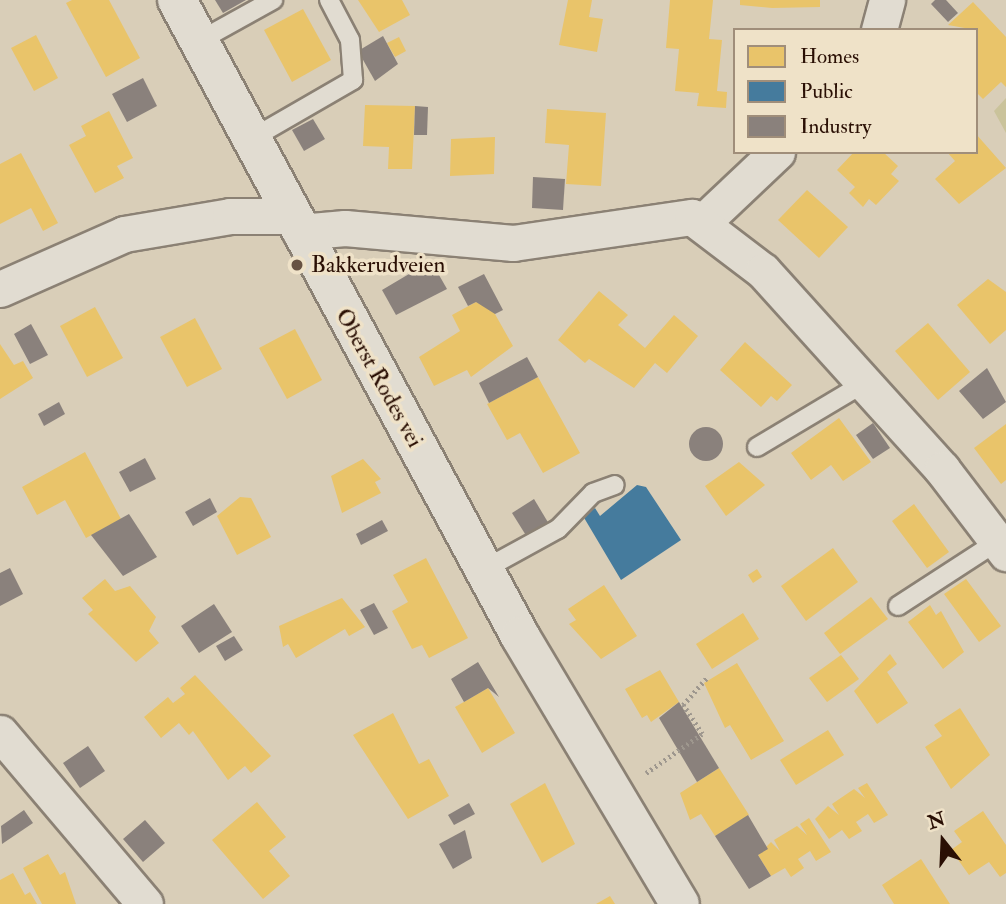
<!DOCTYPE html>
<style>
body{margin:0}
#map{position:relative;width:1006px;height:904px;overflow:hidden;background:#d9ceb8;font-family:"IM FELL Double Pica",serif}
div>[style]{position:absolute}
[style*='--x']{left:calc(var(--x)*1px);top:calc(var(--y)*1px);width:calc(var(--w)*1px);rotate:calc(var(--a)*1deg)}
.green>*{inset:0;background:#cac39b}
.homes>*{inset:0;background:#e9c46a}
.public>*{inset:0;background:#457b9d}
.industry>*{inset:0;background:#8a817c}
.round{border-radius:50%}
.path>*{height:4.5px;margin-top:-2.25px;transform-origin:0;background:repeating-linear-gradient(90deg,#9e978e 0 2px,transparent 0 5.5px)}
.roads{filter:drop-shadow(2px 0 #8b8174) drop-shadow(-2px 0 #8b8174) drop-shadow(0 2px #8b8174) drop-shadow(0 -2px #8b8174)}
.service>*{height:18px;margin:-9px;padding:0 9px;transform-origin:9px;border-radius:9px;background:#e1dcd1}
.minor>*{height:35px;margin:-17.5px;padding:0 17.5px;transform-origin:17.5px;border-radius:17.5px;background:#e1dcd1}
.tertiary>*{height:38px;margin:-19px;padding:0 19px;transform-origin:19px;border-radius:19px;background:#e1dcd1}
.dots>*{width:19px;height:19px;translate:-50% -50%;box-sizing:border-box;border:4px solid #efe2c8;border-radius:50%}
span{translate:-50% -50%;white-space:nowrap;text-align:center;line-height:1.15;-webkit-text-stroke:7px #efe2c8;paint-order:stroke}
.poi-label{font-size:23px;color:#2a0f04}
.left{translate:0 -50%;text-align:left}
.street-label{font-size:23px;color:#2a0f04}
.legend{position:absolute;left:733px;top:28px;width:245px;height:126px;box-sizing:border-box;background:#efe2c8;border:2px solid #a08e7a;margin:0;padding:9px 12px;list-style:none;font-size:21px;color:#2a0f04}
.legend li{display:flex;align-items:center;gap:14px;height:35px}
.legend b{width:35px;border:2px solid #a08e7a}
.north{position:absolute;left:908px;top:806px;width:70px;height:70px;-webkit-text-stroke:5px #efe2c8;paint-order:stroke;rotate:342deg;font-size:19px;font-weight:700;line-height:28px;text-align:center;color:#2a0f04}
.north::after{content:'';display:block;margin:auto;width:24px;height:32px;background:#2a0f04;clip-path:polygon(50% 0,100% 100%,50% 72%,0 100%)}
</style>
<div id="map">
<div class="green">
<i style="clip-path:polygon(1006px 98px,1006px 133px,994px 111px)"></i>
</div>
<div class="homes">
<i style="clip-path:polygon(72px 0,109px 0,140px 58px,106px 77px,66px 3px)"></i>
<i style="clip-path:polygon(358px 0,402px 0,410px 15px,379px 32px)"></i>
<i style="clip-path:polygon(568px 0,592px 0,589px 17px,603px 19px,597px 52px,559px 45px)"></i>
<i style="clip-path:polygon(670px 0,713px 0,709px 39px,722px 40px,717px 91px,727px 92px,726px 108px,697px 106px,699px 93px,675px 91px,679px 49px,666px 48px)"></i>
<i style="clip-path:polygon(740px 0,820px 0,820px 7px,772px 8px,740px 5px)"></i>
<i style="clip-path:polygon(973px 2px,1006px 37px,1006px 87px,1001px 82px,983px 99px,976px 92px,976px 30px,948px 25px)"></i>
<i style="clip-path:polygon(303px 9px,331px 60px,292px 82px,264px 30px)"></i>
<i style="clip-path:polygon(36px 35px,58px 78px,34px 91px,11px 48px)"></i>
<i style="clip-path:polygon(399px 37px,406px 51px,395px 57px,387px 43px)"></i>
<i style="clip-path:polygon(365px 105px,415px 106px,412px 169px,388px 169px,389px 147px,363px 146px)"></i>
<i style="clip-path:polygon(547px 109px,606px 113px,601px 186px,566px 184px,569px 145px,545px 143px)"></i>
<i style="clip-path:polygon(109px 111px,133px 158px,117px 166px,124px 178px,95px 193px,69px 145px,86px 136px,81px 126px)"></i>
<i style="clip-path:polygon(976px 134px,1006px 168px,959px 204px,935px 179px,955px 161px,947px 152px,976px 152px)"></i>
<i style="clip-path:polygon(495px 137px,494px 174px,450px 176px,451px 139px)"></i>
<i style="clip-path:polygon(854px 152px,883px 152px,898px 166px,891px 174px,899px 181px,876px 205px,869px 199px,863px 207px,849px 193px,855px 187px,837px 170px)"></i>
<i style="clip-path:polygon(21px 153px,58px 223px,43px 231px,31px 208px,0 224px,0 164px)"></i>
<i style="clip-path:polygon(807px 190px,848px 227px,819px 258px,778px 220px)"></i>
<i style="clip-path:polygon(988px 279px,1006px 292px,1006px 330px,990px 344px,957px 305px)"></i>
<i style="clip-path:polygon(599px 291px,628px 315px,618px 325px,645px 348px,674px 315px,698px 336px,667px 373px,655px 363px,634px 388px,589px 359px,585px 363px,558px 340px)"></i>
<i style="clip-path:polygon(476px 302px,491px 307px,513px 346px,471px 377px,467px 370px,434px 386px,419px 357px,460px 331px,452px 315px)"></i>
<i style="clip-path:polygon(95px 307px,123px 358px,87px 377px,60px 326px)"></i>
<i style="clip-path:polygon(195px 318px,222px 369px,187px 387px,160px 337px)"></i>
<i style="clip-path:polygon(928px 323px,970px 372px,938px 400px,895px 351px)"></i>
<i style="clip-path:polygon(295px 329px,322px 380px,287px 399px,259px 348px)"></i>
<i style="clip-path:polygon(745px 342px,792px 385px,777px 401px,771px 396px,761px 407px,720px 370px)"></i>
<i style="clip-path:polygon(0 344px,14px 365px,23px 361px,33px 378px,0 399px)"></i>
<i style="clip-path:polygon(538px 377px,580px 453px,543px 473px,520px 433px,507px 440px,487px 404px)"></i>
<i style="clip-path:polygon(839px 418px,871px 462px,843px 481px,831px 465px,811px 480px,791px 453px)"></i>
<i style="clip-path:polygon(1006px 424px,1006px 480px,1001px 484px,974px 448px)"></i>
<i style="clip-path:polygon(85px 452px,121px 519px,86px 538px,65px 500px,37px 515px,22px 487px)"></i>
<i style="clip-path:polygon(363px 459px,381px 479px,375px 482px,381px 493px,342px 513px,331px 476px)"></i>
<i style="clip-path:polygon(739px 462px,765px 485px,726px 516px,705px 486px)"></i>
<i style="clip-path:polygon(240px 497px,251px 498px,271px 537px,237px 555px,217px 516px)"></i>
<i style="clip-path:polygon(914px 504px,949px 552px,927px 568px,892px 521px)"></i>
<i style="clip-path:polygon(833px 548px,858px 582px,806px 621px,781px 586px)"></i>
<i style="clip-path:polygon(426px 558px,468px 638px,429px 658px,422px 645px,412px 649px,392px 611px,408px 602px,393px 575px)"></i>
<i style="clip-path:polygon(757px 569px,762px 577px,753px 583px,748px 575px)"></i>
<i style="clip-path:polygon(105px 579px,115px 591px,130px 586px,156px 617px,149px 631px,159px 643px,136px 662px,88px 614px,93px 610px,82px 598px)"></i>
<i style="clip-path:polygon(966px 579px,1001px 626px,979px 642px,944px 594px)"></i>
<i style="clip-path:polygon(604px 585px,637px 636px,601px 659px,569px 624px,576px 620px,568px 609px)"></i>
<i style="clip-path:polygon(871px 597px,888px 619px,840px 654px,824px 633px)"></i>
<i style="clip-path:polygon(342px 598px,365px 627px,349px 636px,345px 629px,296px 658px,288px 644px,283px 647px,279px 626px)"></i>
<i style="clip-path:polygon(930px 605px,936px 615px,941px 611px,964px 652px,943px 669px,908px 622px)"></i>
<i style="clip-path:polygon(743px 613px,759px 639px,712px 669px,696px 644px)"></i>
<i style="clip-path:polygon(890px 654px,897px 664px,887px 672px,908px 703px,877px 724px,854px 691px)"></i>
<i style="clip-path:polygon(841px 655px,859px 679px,827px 702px,809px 678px)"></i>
<i style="clip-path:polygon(737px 663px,784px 741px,751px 760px,730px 725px,725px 728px,704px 683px)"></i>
<i style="clip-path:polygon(660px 670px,679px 702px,651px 722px,647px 715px,642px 718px,625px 689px)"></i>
<i style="clip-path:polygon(195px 675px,271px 756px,251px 773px,245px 766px,228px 780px,193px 731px,189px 735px,179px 723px,161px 738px,144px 717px,168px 697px,173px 703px,185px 694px,180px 688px)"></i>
<i style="clip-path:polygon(488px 688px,515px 733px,482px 753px,455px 707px)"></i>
<i style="clip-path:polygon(960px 708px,990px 755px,951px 789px,925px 747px,942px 736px,934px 725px)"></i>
<i style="clip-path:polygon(393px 713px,419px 764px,429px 759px,449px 796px,408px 819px,353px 735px)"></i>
<i style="clip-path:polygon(828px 730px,844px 755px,796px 785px,780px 760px)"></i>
<i style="clip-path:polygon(719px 768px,749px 815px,715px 836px,701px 814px,690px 820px,680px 793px)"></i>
<i style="clip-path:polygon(545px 783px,575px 844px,542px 863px,510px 804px)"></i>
<i style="clip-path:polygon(867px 783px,888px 815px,874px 823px,868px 814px,856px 822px,862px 831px,849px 839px,842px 830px,829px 839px,815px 819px,828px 806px,839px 815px,832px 804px,854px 789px,865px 798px,858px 788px)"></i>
<i style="clip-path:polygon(257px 802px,286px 837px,269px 851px,290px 876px,263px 899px,212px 840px)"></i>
<i style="clip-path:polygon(983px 811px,1006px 845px,1006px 873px,1000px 877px,989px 862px,969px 875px,951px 850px,962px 842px,954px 831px)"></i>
<i style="clip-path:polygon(809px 818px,831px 852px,816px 861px,810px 851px,798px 859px,804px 868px,791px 877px,785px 868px,771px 876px,758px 855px,771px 842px,780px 851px,774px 840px,797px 826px,807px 835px,800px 824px)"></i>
<i style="clip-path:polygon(48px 854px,60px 875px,65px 872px,76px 904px,42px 904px,23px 868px)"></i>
<i style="clip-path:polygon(921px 859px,950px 904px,894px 904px,882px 885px)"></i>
<i style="clip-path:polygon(13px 873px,25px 895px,30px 892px,37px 904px,0 904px,0 880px)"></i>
<i style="clip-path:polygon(610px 896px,615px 904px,596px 904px)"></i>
</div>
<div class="public">
<i style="clip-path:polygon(637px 485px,646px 487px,681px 540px,621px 580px,583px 516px,595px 508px,600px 516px)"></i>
</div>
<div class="industry">
<i style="clip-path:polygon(215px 0,246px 0,223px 13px)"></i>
<i style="clip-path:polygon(935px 0,946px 0,958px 13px,948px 22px,931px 4px)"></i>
<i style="clip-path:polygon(383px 36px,398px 64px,375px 81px,358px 51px)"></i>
<i style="clip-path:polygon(143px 78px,157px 106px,127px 122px,112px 94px)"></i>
<i style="clip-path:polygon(415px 106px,428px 107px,427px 135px,414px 135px)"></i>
<i style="clip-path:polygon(313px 119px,325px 139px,304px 151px,292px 130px)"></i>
<i style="clip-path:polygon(533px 177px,565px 179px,563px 210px,532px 208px)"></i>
<i style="clip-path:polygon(431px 261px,447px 289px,396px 315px,382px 290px)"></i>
<i style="clip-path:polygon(484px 274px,503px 310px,495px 314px,476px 302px,468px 306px,458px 287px)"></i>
<i style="clip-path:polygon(31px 324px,48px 355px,30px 364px,14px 334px)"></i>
<i style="clip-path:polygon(527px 357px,538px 377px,489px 403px,479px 383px)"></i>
<i style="clip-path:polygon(987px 368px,1006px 402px,983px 419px,959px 391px)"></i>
<i style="clip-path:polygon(59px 402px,65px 414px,44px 426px,38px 414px)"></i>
<i style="clip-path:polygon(873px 423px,890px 448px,873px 459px,856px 435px)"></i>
<i class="round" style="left:689px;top:427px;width:34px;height:34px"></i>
<i style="clip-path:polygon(145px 458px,156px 479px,130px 492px,119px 472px)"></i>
<i style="clip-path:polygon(210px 498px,217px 512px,193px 526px,185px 512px)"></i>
<i style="clip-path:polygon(534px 499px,549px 524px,527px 537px,512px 513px)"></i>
<i style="clip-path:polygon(129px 514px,157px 557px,123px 576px,91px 535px)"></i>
<i style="clip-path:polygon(382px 520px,388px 531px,361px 545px,356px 534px)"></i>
<i style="clip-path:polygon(10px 568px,23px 594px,0 606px,0 573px)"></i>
<i style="clip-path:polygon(374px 603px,388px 628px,374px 635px,360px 610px)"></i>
<i style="clip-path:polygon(214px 604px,232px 632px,199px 653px,181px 626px)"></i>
<i style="clip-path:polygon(234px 636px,243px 650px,225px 661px,216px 646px)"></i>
<i style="clip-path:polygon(478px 662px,499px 697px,488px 688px,464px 702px,451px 679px)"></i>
<i style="clip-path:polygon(679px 702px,719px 768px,697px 782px,659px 718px)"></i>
<i style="clip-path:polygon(88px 746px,105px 771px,80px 788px,63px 763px)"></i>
<i style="clip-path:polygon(469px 803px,475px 814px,454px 825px,448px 815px)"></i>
<i style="clip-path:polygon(24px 810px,33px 823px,2px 844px,1px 826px)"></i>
<i style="clip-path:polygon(748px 815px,768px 849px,758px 855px,771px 876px,749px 889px,715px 836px)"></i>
<i style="clip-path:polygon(145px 820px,165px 843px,143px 862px,123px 839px)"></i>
<i style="clip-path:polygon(465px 830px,472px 858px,453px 869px,439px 844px)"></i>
</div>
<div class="path">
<i style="--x:646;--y:773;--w:68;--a:-34.9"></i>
<i style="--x:702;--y:734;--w:35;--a:-123"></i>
<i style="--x:683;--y:705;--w:37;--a:-49"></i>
</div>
<div class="roads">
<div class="service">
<i style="--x:199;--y:41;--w:85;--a:-29"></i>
<i style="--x:251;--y:139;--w:118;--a:-30"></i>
<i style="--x:353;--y:80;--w:40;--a:-94.3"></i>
<i style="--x:350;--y:40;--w:45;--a:-117.7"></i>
<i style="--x:757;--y:447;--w:127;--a:-30.8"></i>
<i style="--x:483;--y:570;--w:85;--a:-28.7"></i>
<i style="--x:558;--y:529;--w:50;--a:-45.8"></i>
<i style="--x:593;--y:493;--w:23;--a:-20"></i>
<i style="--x:898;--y:606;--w:119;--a:-33"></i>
</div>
<div class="minor">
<i style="--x:879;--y:30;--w:31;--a:-75"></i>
<i style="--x:703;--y:222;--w:102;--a:-43.4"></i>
<i style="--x:300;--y:232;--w:45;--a:-5.1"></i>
<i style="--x:345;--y:228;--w:169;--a:5.1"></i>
<i style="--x:513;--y:243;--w:181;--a:-8.3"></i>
<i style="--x:692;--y:217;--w:89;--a:37.3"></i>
<i style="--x:763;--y:271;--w:267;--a:47.9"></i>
<i style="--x:942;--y:469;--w:106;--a:52.7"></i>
<i style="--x:0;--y:289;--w:136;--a:-23.9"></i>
<i style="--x:124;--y:234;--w:108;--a:-9.6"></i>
<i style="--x:230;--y:216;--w:62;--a:0"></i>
<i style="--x:0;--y:733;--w:224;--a:49.7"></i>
</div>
<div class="tertiary">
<i style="--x:177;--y:0;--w:723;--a:61.66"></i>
<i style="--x:520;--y:636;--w:312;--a:59.2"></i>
</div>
</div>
<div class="dots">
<i style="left:297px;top:265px;background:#675243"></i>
</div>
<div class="poi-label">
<span class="left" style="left:311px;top:265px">Bakkerudveien</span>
</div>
<div class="street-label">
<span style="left:379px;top:378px;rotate:61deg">Oberst Rodes vei</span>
</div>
<ul class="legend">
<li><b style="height:19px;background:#e9c46a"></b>Homes</li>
<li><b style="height:19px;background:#457b9d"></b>Public</li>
<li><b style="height:19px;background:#8a817c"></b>Industry</li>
</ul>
<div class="north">N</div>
</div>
